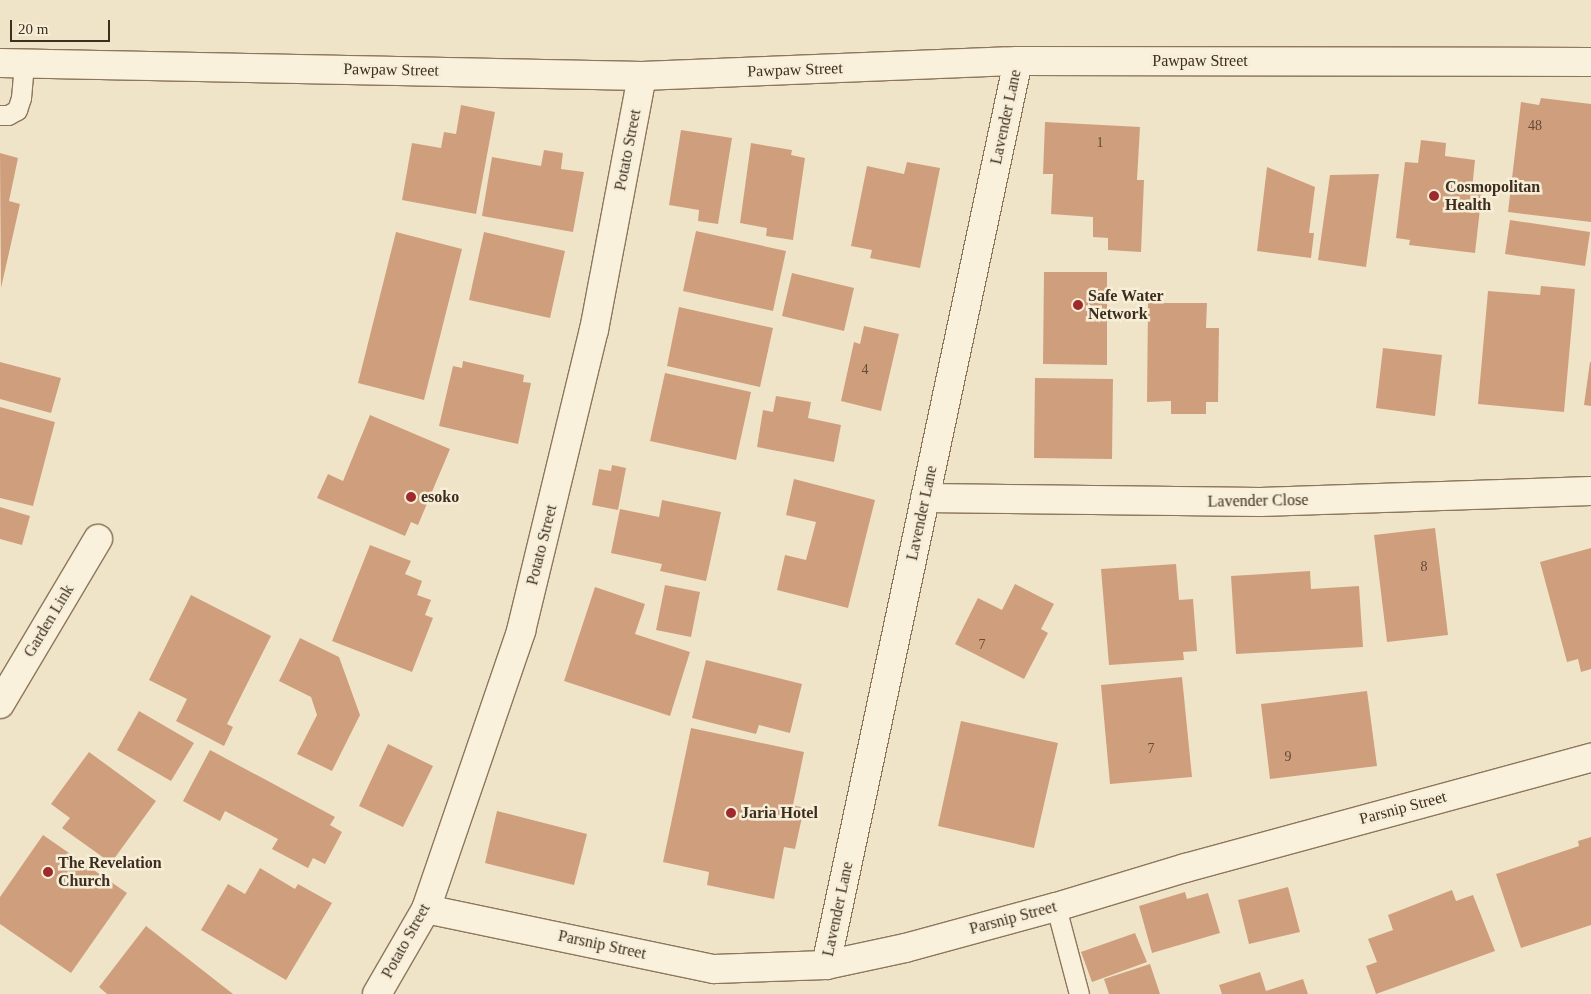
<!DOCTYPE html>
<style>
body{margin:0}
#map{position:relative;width:1591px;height:994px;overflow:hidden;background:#f0e4c8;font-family:Georgia,serif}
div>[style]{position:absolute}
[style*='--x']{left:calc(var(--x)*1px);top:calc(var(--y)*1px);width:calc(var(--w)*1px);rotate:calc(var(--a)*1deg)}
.building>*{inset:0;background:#cf9f7d}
.roads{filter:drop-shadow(1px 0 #8d765c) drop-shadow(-1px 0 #8d765c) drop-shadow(0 1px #8d765c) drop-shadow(0 -1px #8d765c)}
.service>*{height:19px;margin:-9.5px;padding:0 9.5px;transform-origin:9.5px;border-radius:9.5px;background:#faf1dc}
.minor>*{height:28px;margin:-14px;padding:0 14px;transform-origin:14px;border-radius:14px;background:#faf1dc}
.dots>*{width:14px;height:14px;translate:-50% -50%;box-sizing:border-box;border:2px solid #f7eed8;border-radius:50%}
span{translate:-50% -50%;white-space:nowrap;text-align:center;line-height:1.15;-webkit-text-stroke:5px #f7eed8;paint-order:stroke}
.number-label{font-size:14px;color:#624a37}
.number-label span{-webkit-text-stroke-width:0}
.street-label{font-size:16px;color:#3d2e20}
.poi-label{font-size:16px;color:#3d2e20;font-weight:700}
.left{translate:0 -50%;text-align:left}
.scale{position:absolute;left:10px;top:20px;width:100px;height:22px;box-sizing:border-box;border:2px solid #3d2e20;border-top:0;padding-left:6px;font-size:15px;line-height:18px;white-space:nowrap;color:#3d2e20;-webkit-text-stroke:4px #f7eed8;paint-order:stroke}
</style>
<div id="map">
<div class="building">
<i style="clip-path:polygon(1541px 98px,1591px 104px,1591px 222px,1508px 212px,1521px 102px,1539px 105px)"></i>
<i style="clip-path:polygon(461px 105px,495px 112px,476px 214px,402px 200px,412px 143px,441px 148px,444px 132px,456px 134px)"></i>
<i style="clip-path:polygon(1045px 122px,1140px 127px,1137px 180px,1144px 180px,1141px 252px,1108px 250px,1108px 238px,1093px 237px,1093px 217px,1051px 214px,1053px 174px,1043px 174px)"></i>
<i style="clip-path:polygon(681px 130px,732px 138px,718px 224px,698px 221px,699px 210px,669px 205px)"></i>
<i style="clip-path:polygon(1421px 140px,1446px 143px,1445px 156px,1475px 160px,1472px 190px,1482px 191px,1475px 253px,1409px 245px,1410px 240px,1396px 238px,1405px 162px,1418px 163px)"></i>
<i style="clip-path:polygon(751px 143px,792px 150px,791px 155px,805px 158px,793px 240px,766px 236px,767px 228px,740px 223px)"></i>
<i style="clip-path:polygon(544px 150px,563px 153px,561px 169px,584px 172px,573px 232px,482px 216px,492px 157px,541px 166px)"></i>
<i style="clip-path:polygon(0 153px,18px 158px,9px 201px,20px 204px,1px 288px)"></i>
<i style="clip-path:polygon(907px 162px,940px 168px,920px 268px,870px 258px,872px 250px,851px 246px,867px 166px,904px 174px)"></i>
<i style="clip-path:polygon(1267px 167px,1315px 187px,1309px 233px,1314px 233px,1311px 258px,1257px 251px)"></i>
<i style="clip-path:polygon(1379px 174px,1366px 267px,1318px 260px,1330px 175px)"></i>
<i style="clip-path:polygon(1510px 220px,1590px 232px,1585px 266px,1505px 254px)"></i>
<i style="clip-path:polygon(696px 231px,786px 251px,773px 311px,683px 291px)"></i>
<i style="clip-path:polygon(396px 232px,462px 249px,424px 400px,358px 383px)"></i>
<i style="clip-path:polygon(484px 232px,565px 251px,550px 318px,469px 300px)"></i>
<i style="clip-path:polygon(1044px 272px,1107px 272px,1107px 365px,1043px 364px)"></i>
<i style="clip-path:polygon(792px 273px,854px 288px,844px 331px,782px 316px)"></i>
<i style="clip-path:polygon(1541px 286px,1575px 289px,1564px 412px,1478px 404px,1488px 291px,1540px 295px)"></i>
<i style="clip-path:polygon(1148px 303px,1207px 303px,1206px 328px,1219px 328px,1218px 402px,1206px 402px,1206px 414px,1171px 414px,1171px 401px,1147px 402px)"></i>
<i style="clip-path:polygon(679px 307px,773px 328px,760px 387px,667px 366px)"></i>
<i style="clip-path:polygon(864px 326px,899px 334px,881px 411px,841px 401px,854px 342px,860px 344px)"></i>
<i style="clip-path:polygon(1383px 348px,1442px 355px,1435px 416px,1376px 408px)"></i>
<i style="clip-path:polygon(463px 361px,524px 375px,523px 382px,531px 383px,518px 444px,439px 426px,453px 366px,462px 368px)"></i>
<i style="clip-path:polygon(0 362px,61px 378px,51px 413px,0 399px)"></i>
<i style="clip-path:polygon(1590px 362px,1591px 362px,1591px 406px,1584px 405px)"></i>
<i style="clip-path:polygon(665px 373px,751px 392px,736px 460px,650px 441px)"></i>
<i style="clip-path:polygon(1035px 378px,1113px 379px,1112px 459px,1034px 458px)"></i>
<i style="clip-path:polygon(776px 396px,811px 402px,808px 418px,841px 425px,834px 462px,757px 447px,763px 410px,773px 412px)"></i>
<i style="clip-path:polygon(0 407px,55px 422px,33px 506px,0 498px)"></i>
<i style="clip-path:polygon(370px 415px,450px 449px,418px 525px,411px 522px,405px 536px,317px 498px,328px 474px,343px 481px)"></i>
<i style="clip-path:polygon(612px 465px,626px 468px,618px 510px,592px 505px,599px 469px,611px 471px)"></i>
<i style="clip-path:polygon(794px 479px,875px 500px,848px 608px,777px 590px,785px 555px,806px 560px,816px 522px,786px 515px)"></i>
<i style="clip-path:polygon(662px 500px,721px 512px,706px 581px,660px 571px,662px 564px,611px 553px,620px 509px,659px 517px)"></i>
<i style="clip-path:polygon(0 507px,30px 516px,22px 545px,0 539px)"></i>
<i style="clip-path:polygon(1435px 528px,1448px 635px,1387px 642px,1374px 535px)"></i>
<i style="clip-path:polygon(370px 545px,411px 561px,405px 574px,422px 581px,417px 595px,431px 600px,425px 615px,433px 618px,412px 672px,332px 641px)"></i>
<i style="clip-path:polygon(1591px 548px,1591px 669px,1581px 672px,1578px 659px,1567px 662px,1540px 562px)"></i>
<i style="clip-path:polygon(1176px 564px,1179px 600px,1193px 599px,1197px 651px,1183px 652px,1184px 660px,1109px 665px,1101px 569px)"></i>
<i style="clip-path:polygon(1310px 571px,1311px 589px,1359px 586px,1363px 647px,1236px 654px,1231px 576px)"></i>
<i style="clip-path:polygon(1015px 584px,1054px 604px,1041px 629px,1048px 633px,1024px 679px,955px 644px,978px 598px,1002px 610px)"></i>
<i style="clip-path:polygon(665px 585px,700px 592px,691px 637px,656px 630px)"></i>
<i style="clip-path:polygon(595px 587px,645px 604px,635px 634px,690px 652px,670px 716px,564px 681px)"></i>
<i style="clip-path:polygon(191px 595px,271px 636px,227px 724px,233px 727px,224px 746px,176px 721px,187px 699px,149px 680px)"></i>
<i style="clip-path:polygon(300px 638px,339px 657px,360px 715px,332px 771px,297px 754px,317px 715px,311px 697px,279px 681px)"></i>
<i style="clip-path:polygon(706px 660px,802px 684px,790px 733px,759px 725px,756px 734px,692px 718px)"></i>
<i style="clip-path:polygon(1182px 677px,1192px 777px,1110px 784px,1101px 685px)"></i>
<i style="clip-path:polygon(1367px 691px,1377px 766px,1270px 779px,1261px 704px)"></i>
<i style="clip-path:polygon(139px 711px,194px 743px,171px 781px,117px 750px)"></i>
<i style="clip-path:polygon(961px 721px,1058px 743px,1034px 848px,938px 826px)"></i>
<i style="clip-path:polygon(691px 728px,804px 752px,793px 805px,804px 808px,795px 849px,784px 847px,774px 899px,707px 885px,709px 872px,663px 862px)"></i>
<i style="clip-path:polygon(388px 744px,433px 766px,403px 827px,359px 806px)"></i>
<i style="clip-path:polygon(210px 750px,335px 817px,330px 825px,342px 832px,325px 864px,313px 858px,308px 868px,272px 849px,278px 839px,225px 811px,220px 821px,183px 801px)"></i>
<i style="clip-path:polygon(89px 752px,156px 801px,111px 863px,62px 828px,70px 818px,51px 804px)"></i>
<i style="clip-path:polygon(497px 811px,587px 834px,574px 885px,485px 863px)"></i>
<i style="clip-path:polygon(43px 835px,127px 893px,71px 973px,0 924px,0 897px)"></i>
<i style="clip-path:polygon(1591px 837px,1591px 925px,1521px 948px,1496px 874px,1579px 846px,1578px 841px)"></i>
<i style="clip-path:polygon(260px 868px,295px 889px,298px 884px,332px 903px,286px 980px,201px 930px,228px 884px,245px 894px)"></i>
<i style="clip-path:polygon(1288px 887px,1300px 932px,1249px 944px,1238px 900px)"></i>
<i style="clip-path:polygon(1452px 890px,1456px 901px,1473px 895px,1495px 951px,1376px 994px,1366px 966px,1377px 962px,1368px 939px,1393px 930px,1388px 915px)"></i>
<i style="clip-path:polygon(1185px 892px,1187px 899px,1208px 893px,1220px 933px,1152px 953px,1139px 906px)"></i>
<i style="clip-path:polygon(146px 926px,233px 994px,107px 994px,99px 987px)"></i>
<i style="clip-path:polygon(1135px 933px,1147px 962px,1092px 982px,1081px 952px)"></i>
<i style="clip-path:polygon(1150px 964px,1160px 994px,1109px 994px,1104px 979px)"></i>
<i style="clip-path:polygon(1260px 972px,1266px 991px,1303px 979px,1308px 994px,1222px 994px,1219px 985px)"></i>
</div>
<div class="roads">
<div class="service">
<i style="--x:0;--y:115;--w:8;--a:0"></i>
<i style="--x:8;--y:115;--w:10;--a:-29"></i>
<i style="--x:17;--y:110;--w:13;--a:-72"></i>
<i style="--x:21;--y:98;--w:35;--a:-85"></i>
<i style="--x:1056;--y:907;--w:90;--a:75.2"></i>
</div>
<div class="minor">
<i style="--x:0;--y:63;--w:642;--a:1.16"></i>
<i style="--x:642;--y:76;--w:376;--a:-2.3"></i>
<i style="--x:1018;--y:61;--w:573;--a:0.1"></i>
<i style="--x:925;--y:498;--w:335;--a:0.7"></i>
<i style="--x:1260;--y:502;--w:331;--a:-1.9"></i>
<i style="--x:0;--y:704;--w:192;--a:-59.3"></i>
<i style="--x:426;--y:909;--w:294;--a:11.8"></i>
<i style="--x:714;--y:969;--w:112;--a:-2"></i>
<i style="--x:826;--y:965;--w:81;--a:-12.1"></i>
<i style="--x:905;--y:948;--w:156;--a:-15.2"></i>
<i style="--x:1056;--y:907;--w:135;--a:-16.8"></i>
<i style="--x:1185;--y:868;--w:421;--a:-15.2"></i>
<i style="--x:826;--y:965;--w:924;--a:-78.01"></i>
<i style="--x:377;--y:994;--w:98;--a:-60"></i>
<i style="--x:426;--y:909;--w:294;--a:-71.1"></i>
<i style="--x:521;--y:631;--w:310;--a:-76.4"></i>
<i style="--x:594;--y:330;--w:258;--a:-79.3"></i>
</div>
</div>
<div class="dots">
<i style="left:1434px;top:196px;background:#9e2a2b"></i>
<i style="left:1078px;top:305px;background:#9e2a2b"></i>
<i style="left:411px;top:497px;background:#9e2a2b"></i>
<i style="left:731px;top:813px;background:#9e2a2b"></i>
<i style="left:48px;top:872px;background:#9e2a2b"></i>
</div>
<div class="number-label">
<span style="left:1535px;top:126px">48</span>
<span style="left:1100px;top:143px">1</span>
<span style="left:865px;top:370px">4</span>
<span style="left:1424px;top:567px">8</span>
<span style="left:982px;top:645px">7</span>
<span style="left:1151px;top:749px">7</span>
<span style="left:1288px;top:757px">9</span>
</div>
<div class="street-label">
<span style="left:1200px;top:61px">Pawpaw Street</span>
<span style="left:391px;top:70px;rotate:1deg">Pawpaw Street</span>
<span style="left:795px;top:70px;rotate:-2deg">Pawpaw Street</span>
<span style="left:1006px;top:117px;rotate:-78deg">Lavender Lane</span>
<span style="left:628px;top:150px;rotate:-79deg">Potato Street</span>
<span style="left:1258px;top:501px;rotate:-1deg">Lavender Close</span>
<span style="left:922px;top:513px;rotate:-78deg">Lavender Lane</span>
<span style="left:542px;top:545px;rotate:-76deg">Potato Street</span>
<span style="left:49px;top:621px;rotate:-59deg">Garden Link</span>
<span style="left:1403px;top:808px;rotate:-15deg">Parsnip Street</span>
<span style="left:838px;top:909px;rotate:-78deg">Lavender Lane</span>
<span style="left:1013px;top:918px;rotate:-15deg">Parsnip Street</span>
<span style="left:406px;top:941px;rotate:-61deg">Potato Street</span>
<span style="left:602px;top:945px;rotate:12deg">Parsnip Street</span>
</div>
<div class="poi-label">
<span class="left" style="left:1445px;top:196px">Cosmopolitan<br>Health</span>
<span class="left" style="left:1088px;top:305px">Safe Water<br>Network</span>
<span class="left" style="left:421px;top:497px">esoko</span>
<span class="left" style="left:741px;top:813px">Jaria Hotel</span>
<span class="left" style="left:58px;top:872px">The Revelation<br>Church</span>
</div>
<div class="scale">20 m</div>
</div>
